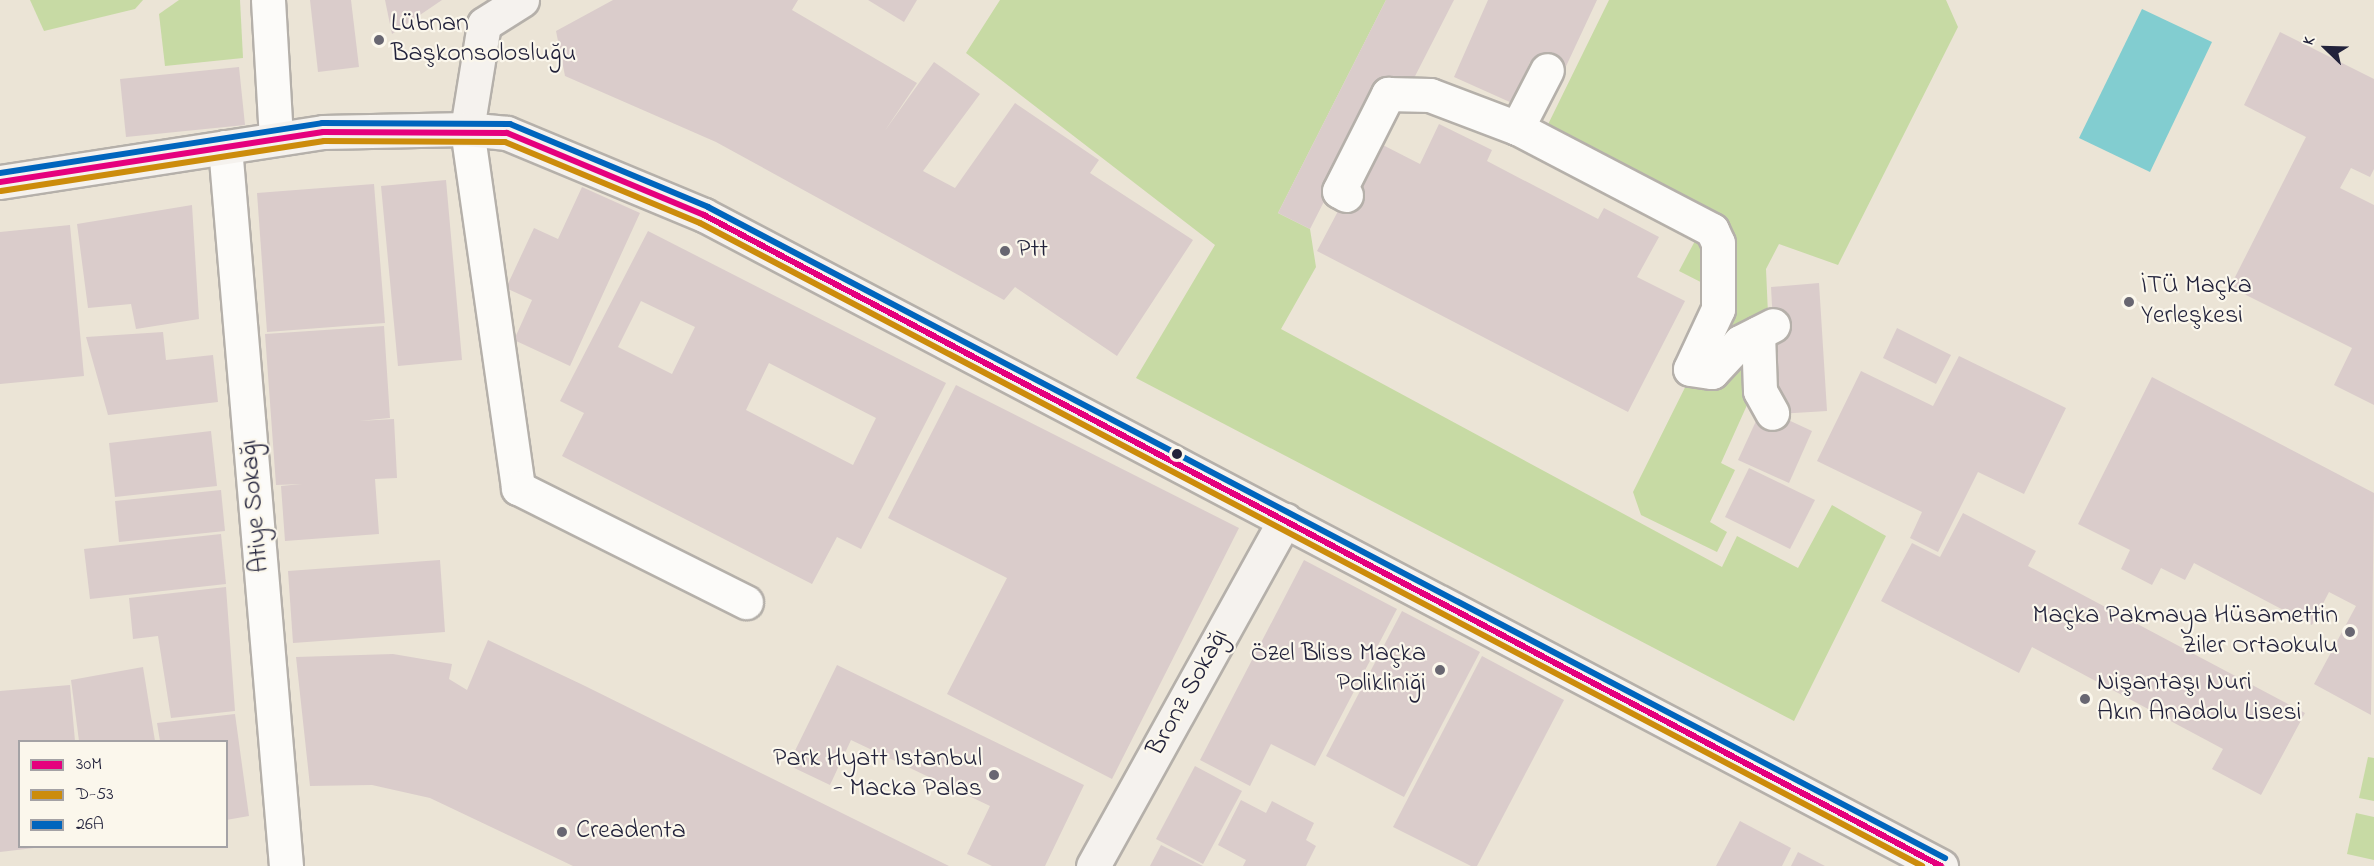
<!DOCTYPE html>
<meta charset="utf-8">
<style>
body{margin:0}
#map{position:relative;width:2374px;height:866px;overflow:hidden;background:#ebe4d6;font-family:"Indie Flower",sans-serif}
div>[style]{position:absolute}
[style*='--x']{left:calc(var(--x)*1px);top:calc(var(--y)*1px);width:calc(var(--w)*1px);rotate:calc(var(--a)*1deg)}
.green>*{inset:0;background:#c7daa4}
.water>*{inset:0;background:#82cdd0}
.building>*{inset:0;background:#dacccb}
.roads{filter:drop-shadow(2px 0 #b5b0aa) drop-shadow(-2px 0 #b5b0aa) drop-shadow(0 2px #b5b0aa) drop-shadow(0 -2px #b5b0aa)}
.street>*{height:33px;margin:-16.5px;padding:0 16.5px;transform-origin:16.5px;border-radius:16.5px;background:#fcfbf9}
.secondary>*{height:33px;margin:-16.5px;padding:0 16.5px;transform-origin:16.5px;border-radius:16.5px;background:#f5f2ee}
.bus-1>*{height:6px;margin:-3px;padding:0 3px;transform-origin:3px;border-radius:3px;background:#e5007d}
.bus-2>*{height:6px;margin:-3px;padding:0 3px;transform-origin:3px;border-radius:3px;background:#cc8c0c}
.bus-3>*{height:6px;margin:-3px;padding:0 3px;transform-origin:3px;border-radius:3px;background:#0065bd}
.dots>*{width:16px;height:16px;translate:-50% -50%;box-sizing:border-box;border:3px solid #fbf7ec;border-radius:50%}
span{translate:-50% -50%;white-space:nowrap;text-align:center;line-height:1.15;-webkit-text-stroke:4.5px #fbf7ec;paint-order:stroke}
.poi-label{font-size:26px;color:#22223b}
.left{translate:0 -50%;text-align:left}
.right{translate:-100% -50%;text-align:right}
.street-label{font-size:26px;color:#22223b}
.legend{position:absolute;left:18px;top:740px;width:210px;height:108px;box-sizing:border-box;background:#fbf7ec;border:2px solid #a4a2a5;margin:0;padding:8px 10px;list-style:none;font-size:18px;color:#22223b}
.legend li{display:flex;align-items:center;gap:12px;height:30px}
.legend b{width:30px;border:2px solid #a4a2a5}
.north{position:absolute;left:2296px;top:18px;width:60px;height:60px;-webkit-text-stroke:4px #fbf7ec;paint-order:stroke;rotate:293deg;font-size:16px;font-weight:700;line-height:24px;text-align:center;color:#22223b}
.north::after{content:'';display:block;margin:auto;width:21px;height:27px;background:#22223b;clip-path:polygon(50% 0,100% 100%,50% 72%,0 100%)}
</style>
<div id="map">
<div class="green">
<i style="clip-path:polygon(30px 0,143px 0,135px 9px,44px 31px)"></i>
<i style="clip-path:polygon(179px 0,240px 0,243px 58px,165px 66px,159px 14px)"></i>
<i style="clip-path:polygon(1000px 0,1386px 0,1278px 213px,1310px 229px,1316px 267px,1281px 329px,1722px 567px,1737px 536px,1798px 568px,1832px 505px,1886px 536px,1794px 721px,1136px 378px,1215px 245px,966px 53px)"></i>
<i style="clip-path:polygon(1609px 0,1946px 0,1958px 27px,1838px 265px,1779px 244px,1766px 269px,1772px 404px,1752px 394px,1721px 463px,1735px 470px,1710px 522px,1727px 532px,1717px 552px,1641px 515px,1633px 492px,1730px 297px,1679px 271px,1696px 239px,1533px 155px)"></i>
<i style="clip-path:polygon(2368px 757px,2374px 758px,2374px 801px,2359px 798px)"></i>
<i style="clip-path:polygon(2356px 813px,2374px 817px,2374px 860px,2347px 854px)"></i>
</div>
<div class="water">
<i style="clip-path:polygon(2142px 9px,2212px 42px,2150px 172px,2079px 138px)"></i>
</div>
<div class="building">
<i style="clip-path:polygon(310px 0,351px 0,359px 67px,318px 72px)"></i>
<i style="clip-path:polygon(385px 0,442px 0,392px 34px)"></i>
<i style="clip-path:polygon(613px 0,798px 0,792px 10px,917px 83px,884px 132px,934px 62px,980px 94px,923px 171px,955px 188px,1015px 103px,1099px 160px,1090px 173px,1193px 240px,1117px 356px,1015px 287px,1004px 300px,716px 142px,565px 76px,556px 31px)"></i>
<i style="clip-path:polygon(868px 0,917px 0,904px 22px)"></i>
<i style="clip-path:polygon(1386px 0,1454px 0,1410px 86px,1388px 76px,1310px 229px,1278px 213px)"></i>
<i style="clip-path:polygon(1488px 0,1597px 0,1561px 77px,1530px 62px,1512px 103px,1454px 77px)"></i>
<i style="clip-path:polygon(2280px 32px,2374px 79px,2374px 169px,2370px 177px,2351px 168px,2340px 188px,2374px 205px,2374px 405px,2334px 385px,2352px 348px,2230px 287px,2306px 137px,2244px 105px)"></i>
<i style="clip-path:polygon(239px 67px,245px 125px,126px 137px,120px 79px)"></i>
<i style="clip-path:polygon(1439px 124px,1492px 150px,1487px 161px,1598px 219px,1604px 208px,1659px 237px,1637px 277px,1685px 301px,1628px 412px,1317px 251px,1375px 141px,1420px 164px)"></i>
<i style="clip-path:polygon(446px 180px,462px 360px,398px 366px,381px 186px)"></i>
<i style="clip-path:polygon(374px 184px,385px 323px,267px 332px,257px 193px)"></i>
<i style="clip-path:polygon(582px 187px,640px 213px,570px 366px,514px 340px,532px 300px,506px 288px,534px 228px,558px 239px)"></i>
<i style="clip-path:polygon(192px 205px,199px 319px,136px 329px,131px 304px,88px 308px,77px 224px)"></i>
<i style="clip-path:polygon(70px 225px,84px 376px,0 384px,0 232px)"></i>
<i style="clip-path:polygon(evenodd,648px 231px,946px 383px,861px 549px,837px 537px,812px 584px,562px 456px,584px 413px,560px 401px,648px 231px,641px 301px,695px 327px,672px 374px,618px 347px,641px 301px,648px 231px,769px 363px,876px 418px,853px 465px,746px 410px,769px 363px)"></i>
<i style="clip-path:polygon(1819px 283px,1827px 411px,1778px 414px,1771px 287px)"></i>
<i style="clip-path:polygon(384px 326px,390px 418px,359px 421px,394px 419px,397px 478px,375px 479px,379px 534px,285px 541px,281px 486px,302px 484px,276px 485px,265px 334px)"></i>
<i style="clip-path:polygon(1897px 328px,1951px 355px,1936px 384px,1883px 358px)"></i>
<i style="clip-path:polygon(163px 332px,166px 360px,213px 355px,218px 402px,108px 415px,86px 337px)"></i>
<i style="clip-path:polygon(1959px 356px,2066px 408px,2024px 494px,1978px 472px,1938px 552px,1910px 538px,1922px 512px,1817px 461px,1861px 371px,1933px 406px)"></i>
<i style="clip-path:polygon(2152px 377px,2374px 493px,2371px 715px,2314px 684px,2356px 606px,2329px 592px,2312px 625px,2194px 563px,2185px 580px,2161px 568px,2152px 585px,2121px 569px,2130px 550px,2078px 524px)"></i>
<i style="clip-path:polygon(956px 385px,1239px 528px,1112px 779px,947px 694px,1007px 578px,888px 518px)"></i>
<i style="clip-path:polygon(1762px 408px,1812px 431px,1789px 483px,1738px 460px)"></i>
<i style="clip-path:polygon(211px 431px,217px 486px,115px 497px,109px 443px)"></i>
<i style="clip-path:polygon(1749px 468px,1815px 500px,1790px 549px,1725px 517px)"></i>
<i style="clip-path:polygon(221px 490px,225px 531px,119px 542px,115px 501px)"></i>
<i style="clip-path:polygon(1963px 513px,2036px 551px,2028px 566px,2305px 713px,2261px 795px,2212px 769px,2223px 749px,2032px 647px,2019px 673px,1881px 601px,1912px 543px,1940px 557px)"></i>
<i style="clip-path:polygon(221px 534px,226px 584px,90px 599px,84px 549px)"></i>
<i style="clip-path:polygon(440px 560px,445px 632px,293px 643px,288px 571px)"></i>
<i style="clip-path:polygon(1304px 560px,1397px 609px,1315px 766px,1271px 744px,1250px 786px,1200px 760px)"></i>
<i style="clip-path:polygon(226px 587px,235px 711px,171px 718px,158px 636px,133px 639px,129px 598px)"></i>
<i style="clip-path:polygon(1402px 611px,1480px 652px,1404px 797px,1326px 756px)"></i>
<i style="clip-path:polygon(488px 640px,583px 685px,949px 866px,573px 866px,430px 798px,372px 785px,310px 786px,296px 657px,393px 654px,452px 664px,449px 679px,467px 690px)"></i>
<i style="clip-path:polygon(1482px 656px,1564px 700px,1477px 866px,1471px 866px,1393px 827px)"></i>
<i style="clip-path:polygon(837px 665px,1084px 785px,1045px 866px,992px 866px,967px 854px,990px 806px,851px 740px,830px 785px,788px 765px)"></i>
<i style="clip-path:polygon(143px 667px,155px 741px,79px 741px,71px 680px)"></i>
<i style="clip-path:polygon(70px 685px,75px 741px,20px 741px,20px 846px,34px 848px,0 852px,0 691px)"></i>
<i style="clip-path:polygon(235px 714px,249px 816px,226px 820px,226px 741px,160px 741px,157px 723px)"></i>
<i style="clip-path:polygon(1195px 766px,1242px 791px,1203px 864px,1156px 839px)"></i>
<i style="clip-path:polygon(1241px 800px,1266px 813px,1272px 801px,1314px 823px,1306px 840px,1316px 846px,1306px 866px,1243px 866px,1246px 860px,1218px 845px)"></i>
<i style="clip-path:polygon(1740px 821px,1791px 848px,1782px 866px,1716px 866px)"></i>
<i style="clip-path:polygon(1161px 845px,1203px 866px,1150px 866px)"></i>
<i style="clip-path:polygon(1798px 852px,1825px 866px,1791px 866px)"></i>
</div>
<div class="roads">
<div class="street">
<i style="--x:268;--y:0;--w:139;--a:86.7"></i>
<i style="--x:1517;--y:128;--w:220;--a:27.6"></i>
<i style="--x:1712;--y:230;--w:14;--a:65"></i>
<i style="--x:1718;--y:243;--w:66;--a:90"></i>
<i style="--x:1718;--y:309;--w:66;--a:115"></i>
<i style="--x:1690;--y:369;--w:22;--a:8"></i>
<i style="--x:1712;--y:372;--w:41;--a:-47"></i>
<i style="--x:1740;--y:342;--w:37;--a:-27"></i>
<i style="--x:467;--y:129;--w:363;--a:81.9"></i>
<i style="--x:518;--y:488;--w:255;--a:26.6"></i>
<i style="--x:225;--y:147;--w:722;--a:85.15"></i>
<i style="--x:1346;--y:195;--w:8;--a:-150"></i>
<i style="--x:1339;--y:191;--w:109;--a:-63.2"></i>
<i style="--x:1388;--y:94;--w:42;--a:1.4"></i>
<i style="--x:1430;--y:95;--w:93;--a:20.8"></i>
<i style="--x:1517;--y:128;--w:65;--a:-62.7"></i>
<i style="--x:1758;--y:333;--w:58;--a:88"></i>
<i style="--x:1760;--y:391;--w:25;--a:61"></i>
</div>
<div class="secondary">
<i style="--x:467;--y:129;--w:106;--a:-80.8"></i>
<i style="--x:484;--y:24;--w:45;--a:-32.3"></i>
<i style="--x:0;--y:182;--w:327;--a:-8.8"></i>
<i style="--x:323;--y:132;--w:144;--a:-1.2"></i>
<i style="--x:467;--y:129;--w:40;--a:5.7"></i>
<i style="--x:507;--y:133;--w:213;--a:22.6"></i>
<i style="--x:704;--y:215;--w:1398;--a:27.76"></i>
<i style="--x:1093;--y:866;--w:396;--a:-61"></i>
</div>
</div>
<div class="bus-1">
<i style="--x:0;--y:182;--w:327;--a:-8.8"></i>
<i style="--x:323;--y:132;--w:184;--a:0.3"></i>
<i style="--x:507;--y:133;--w:213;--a:22.6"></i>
<i style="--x:704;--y:215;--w:1398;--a:27.76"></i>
</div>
<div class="bus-2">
<i style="--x:1;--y:191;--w:327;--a:-8.8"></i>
<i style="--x:324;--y:141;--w:181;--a:0.3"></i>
<i style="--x:505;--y:142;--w:211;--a:22.6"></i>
<i style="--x:700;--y:223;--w:1381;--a:27.75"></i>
</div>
<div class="bus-3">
<i style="--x:0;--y:173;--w:326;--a:-8.8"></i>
<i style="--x:322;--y:123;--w:188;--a:0.3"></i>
<i style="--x:510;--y:124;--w:215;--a:22.7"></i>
<i style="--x:708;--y:207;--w:1398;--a:27.76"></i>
</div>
<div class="dots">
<i style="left:379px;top:40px;background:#686671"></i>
<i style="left:1005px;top:251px;background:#686671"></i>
<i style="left:2129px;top:302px;background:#686671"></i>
<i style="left:1177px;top:454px;background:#22223b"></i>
<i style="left:2350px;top:632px;background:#686671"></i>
<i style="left:1440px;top:670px;background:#686671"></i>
<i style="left:2085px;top:699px;background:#686671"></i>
<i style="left:994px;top:775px;background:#686671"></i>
<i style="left:562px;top:832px;background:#686671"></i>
</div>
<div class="poi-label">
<span class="left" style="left:391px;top:40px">Lübnan<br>Başkonsolosluğu</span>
<span class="left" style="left:1017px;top:251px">Ptt</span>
<span class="left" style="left:2141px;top:302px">İTÜ Maçka<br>Yerleşkesi</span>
<span class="right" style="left:2338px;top:632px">Maçka Pakmaya Hüsamettin<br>Ziler Ortaokulu</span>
<span class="right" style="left:1426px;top:670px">Özel Bliss Maçka<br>Polikliniği</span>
<span class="left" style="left:2097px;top:699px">Nişantaşı Nuri<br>Akın Anadolu Lisesi</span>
<span class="right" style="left:982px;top:775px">Park Hyatt Istanbul<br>- Macka Palas</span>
<span class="left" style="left:576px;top:832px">Creadenta</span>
</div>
<div class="street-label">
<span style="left:256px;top:506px;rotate:-95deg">Atiye Sokağı</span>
<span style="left:1189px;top:693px;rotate:-61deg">Bronz Sokağı</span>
</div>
<ul class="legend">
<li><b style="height:8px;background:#e5007d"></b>30M</li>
<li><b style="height:8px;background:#cc8c0c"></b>D-53</li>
<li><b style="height:8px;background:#0065bd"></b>26A</li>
</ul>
<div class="north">K</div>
</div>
